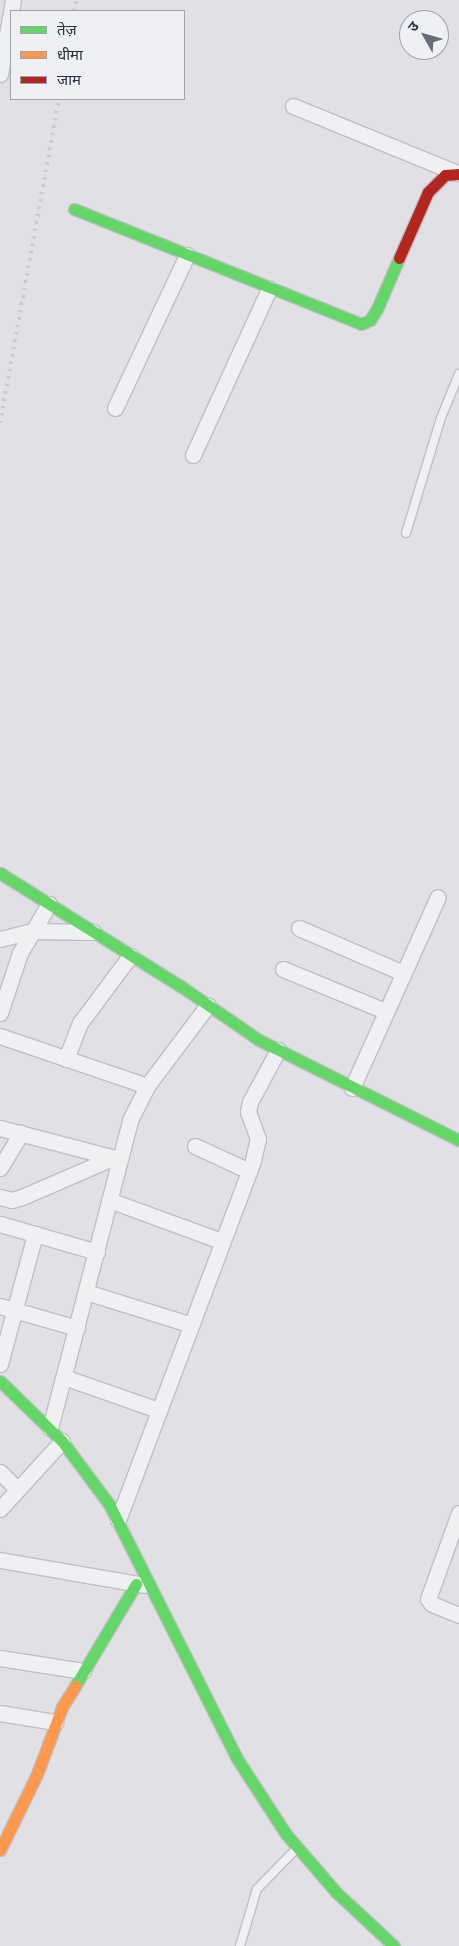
<!DOCTYPE html>
<meta charset="utf-8">
<style>
body{margin:0}
#map{position:relative;width:459px;height:1946px;overflow:hidden;background:#e1e1e5;font-family:Manrope,"Noto Sans Devanagari",sans-serif}
div>[style]{position:absolute}
[style*='--x']{left:calc(var(--x)*1px);top:calc(var(--y)*1px);width:calc(var(--w)*1px);rotate:calc(var(--a)*1deg)}
.roads{filter:drop-shadow(1px 0 #bfbfc3) drop-shadow(-1px 0 #bfbfc3) drop-shadow(0 1px #bfbfc3) drop-shadow(0 -1px #bfbfc3)}
.lane>*{height:8px;margin:-4px;padding:0 4px;transform-origin:4px;border-radius:4px;background:#eff0f2}
.street>*{height:15px;margin:-7.5px;padding:0 7.5px;transform-origin:7.5px;border-radius:7.5px;background:#eff0f2}
.fast>*{height:11px;margin:-5.5px;padding:0 5.5px;transform-origin:5.5px;border-radius:5.5px;background:#63d668}
.slow>*{height:11px;margin:-5.5px;padding:0 5.5px;transform-origin:5.5px;border-radius:5.5px;background:#ff974d}
.jam>*{height:11px;margin:-5.5px;padding:0 5.5px;transform-origin:5.5px;border-radius:5.5px;background:#b3261e}
.rail>*{height:4px;margin-top:-2px;transform-origin:0;background:repeating-linear-gradient(90deg,#c9cacc 0 2.5px,transparent 0 7.5px)}
span{translate:-50% -50%;white-space:nowrap;text-align:center;line-height:1.15;-webkit-text-stroke:5px #eef0f4;paint-order:stroke}
.legend{position:absolute;left:10px;top:10px;width:175px;height:90px;box-sizing:border-box;background:#eef0f4;border:1px solid #9fa2aa;margin:0;padding:6px 9px;list-style:none;font-size:15px;color:#292d3c}
.legend li{display:flex;align-items:center;gap:10px;height:25px}
.legend b{width:25px;border:1px solid #9fa2aa}
.north{position:absolute;left:399px;top:10px;width:50px;height:50px;box-sizing:border-box;background:#eef0f4;border:1px solid #9fa2aa;border-radius:50%;rotate:308deg;font-size:14px;font-weight:700;line-height:20px;text-align:center;color:#292d3c}
.north::after{content:'';display:block;margin:auto;width:18px;height:22px;background:#696c77;clip-path:polygon(50% 0,100% 100%,50% 72%,0 100%)}
</style>
<div id="map">
<div class="roads">
<div class="lane">
<i style="--x:406;--y:533;--w:120;--a:-73.1"></i>
<i style="--x:441;--y:418;--w:48;--a:-67.8"></i>
<i style="--x:240;--y:1946;--w:59;--a:-73.4"></i>
<i style="--x:257;--y:1889;--w:56;--a:-45.7"></i>
</div>
<div class="street">
<i style="--x:0;--y:74;--w:75;--a:-80"></i>
<i style="--x:293;--y:106;--w:177;--a:22.2"></i>
<i style="--x:115;--y:408;--w:169;--a:-64.8"></i>
<i style="--x:193;--y:455;--w:183;--a:-65.4"></i>
<i style="--x:299;--y:928;--w:113;--a:23.4"></i>
<i style="--x:0;--y:939;--w:32;--a:-14"></i>
<i style="--x:31;--y:931;--w:62;--a:0.9"></i>
<i style="--x:283;--y:969;--w:110;--a:22.4"></i>
<i style="--x:0;--y:1013;--w:63;--a:-71.6"></i>
<i style="--x:20;--y:953;--w:57;--a:-59.4"></i>
<i style="--x:0;--y:1036;--w:155;--a:18.8"></i>
<i style="--x:66;--y:1059;--w:39;--a:-69"></i>
<i style="--x:80;--y:1023;--w:84;--a:-53.3"></i>
<i style="--x:352;--y:1088;--w:209;--a:-65.8"></i>
<i style="--x:0;--y:1128;--w:123;--a:14.6"></i>
<i style="--x:195;--y:1146;--w:60;--a:24.8"></i>
<i style="--x:0;--y:1168;--w:41;--a:-59"></i>
<i style="--x:0;--y:1197;--w:12;--a:14"></i>
<i style="--x:12;--y:1200;--w:10;--a:-17"></i>
<i style="--x:22;--y:1197;--w:98;--a:-23.4"></i>
<i style="--x:109;--y:1200;--w:119;--a:20.1"></i>
<i style="--x:0;--y:1224;--w:101;--a:16.1"></i>
<i style="--x:86;--y:1292;--w:108;--a:17.3"></i>
<i style="--x:0;--y:1306;--w:80;--a:15.9"></i>
<i style="--x:0;--y:1364;--w:135;--a:-74.9"></i>
<i style="--x:64;--y:1377;--w:100;--a:19.3"></i>
<i style="--x:50;--y:1428;--w:320;--a:-75.4"></i>
<i style="--x:131;--y:1118;--w:36;--a:-63"></i>
<i style="--x:147;--y:1086;--w:101;--a:-53"></i>
<i style="--x:0;--y:1472;--w:24;--a:45"></i>
<i style="--x:0;--y:1509;--w:92;--a:-47.6"></i>
<i style="--x:459;--y:1513;--w:91;--a:109.8"></i>
<i style="--x:428;--y:1599;--w:6;--a:51"></i>
<i style="--x:432;--y:1604;--w:29;--a:22"></i>
<i style="--x:118;--y:1520;--w:384;--a:-69.4"></i>
<i style="--x:253;--y:1160;--w:22;--a:-77"></i>
<i style="--x:258;--y:1139;--w:29;--a:-110"></i>
<i style="--x:248;--y:1112;--w:10;--a:-79"></i>
<i style="--x:250;--y:1102;--w:59;--a:-61.7"></i>
<i style="--x:0;--y:1560;--w:146;--a:9.8"></i>
<i style="--x:0;--y:1658;--w:84;--a:8.9"></i>
<i style="--x:0;--y:1713;--w:56;--a:9.3"></i>
</div>
<div class="fast">
<i style="--x:74;--y:209;--w:309;--a:21.8"></i>
<i style="--x:361;--y:324;--w:10;--a:-24"></i>
<i style="--x:370;--y:320;--w:13;--a:-58"></i>
<i style="--x:377;--y:309;--w:56;--a:-66.7"></i>
<i style="--x:0;--y:873;--w:215;--a:32.1"></i>
<i style="--x:182;--y:987;--w:93;--a:34.5"></i>
<i style="--x:259;--y:1040;--w:224;--a:26.6"></i>
<i style="--x:0;--y:1381;--w:86;--a:44.1"></i>
<i style="--x:62;--y:1441;--w:79;--a:53.3"></i>
<i style="--x:109;--y:1504;--w:283;--a:63.3"></i>
<i style="--x:236;--y:1757;--w:92;--a:57"></i>
<i style="--x:286;--y:1834;--w:77;--a:49.2"></i>
<i style="--x:336;--y:1892;--w:79;--a:43"></i>
<i style="--x:75;--y:1686;--w:119;--a:-59.1"></i>
</div>
<div class="slow">
<i style="--x:0;--y:1850;--w:85;--a:-64"></i>
<i style="--x:37;--y:1774;--w:72;--a:-69.5"></i>
<i style="--x:62;--y:1707;--w:25;--a:-58"></i>
</div>
<div class="jam">
<i style="--x:399;--y:258;--w:72;--a:-66.3"></i>
<i style="--x:428;--y:192;--w:24;--a:-45"></i>
<i style="--x:445;--y:175;--w:14;--a:-4"></i>
</div>
</div>
<div class="rail">
<i style="--x:74;--y:11;--w:11;--a:-80"></i>
<i style="--x:0;--y:423;--w:329;--a:-79.7"></i>
</div>
<ul class="legend">
<li><b style="height:6px;background:#63d668"></b>तेज़</li>
<li><b style="height:6px;background:#ff974d"></b>धीमा</li>
<li><b style="height:6px;background:#b3261e"></b>जाम</li>
</ul>
<div class="north">उ</div>
</div>
